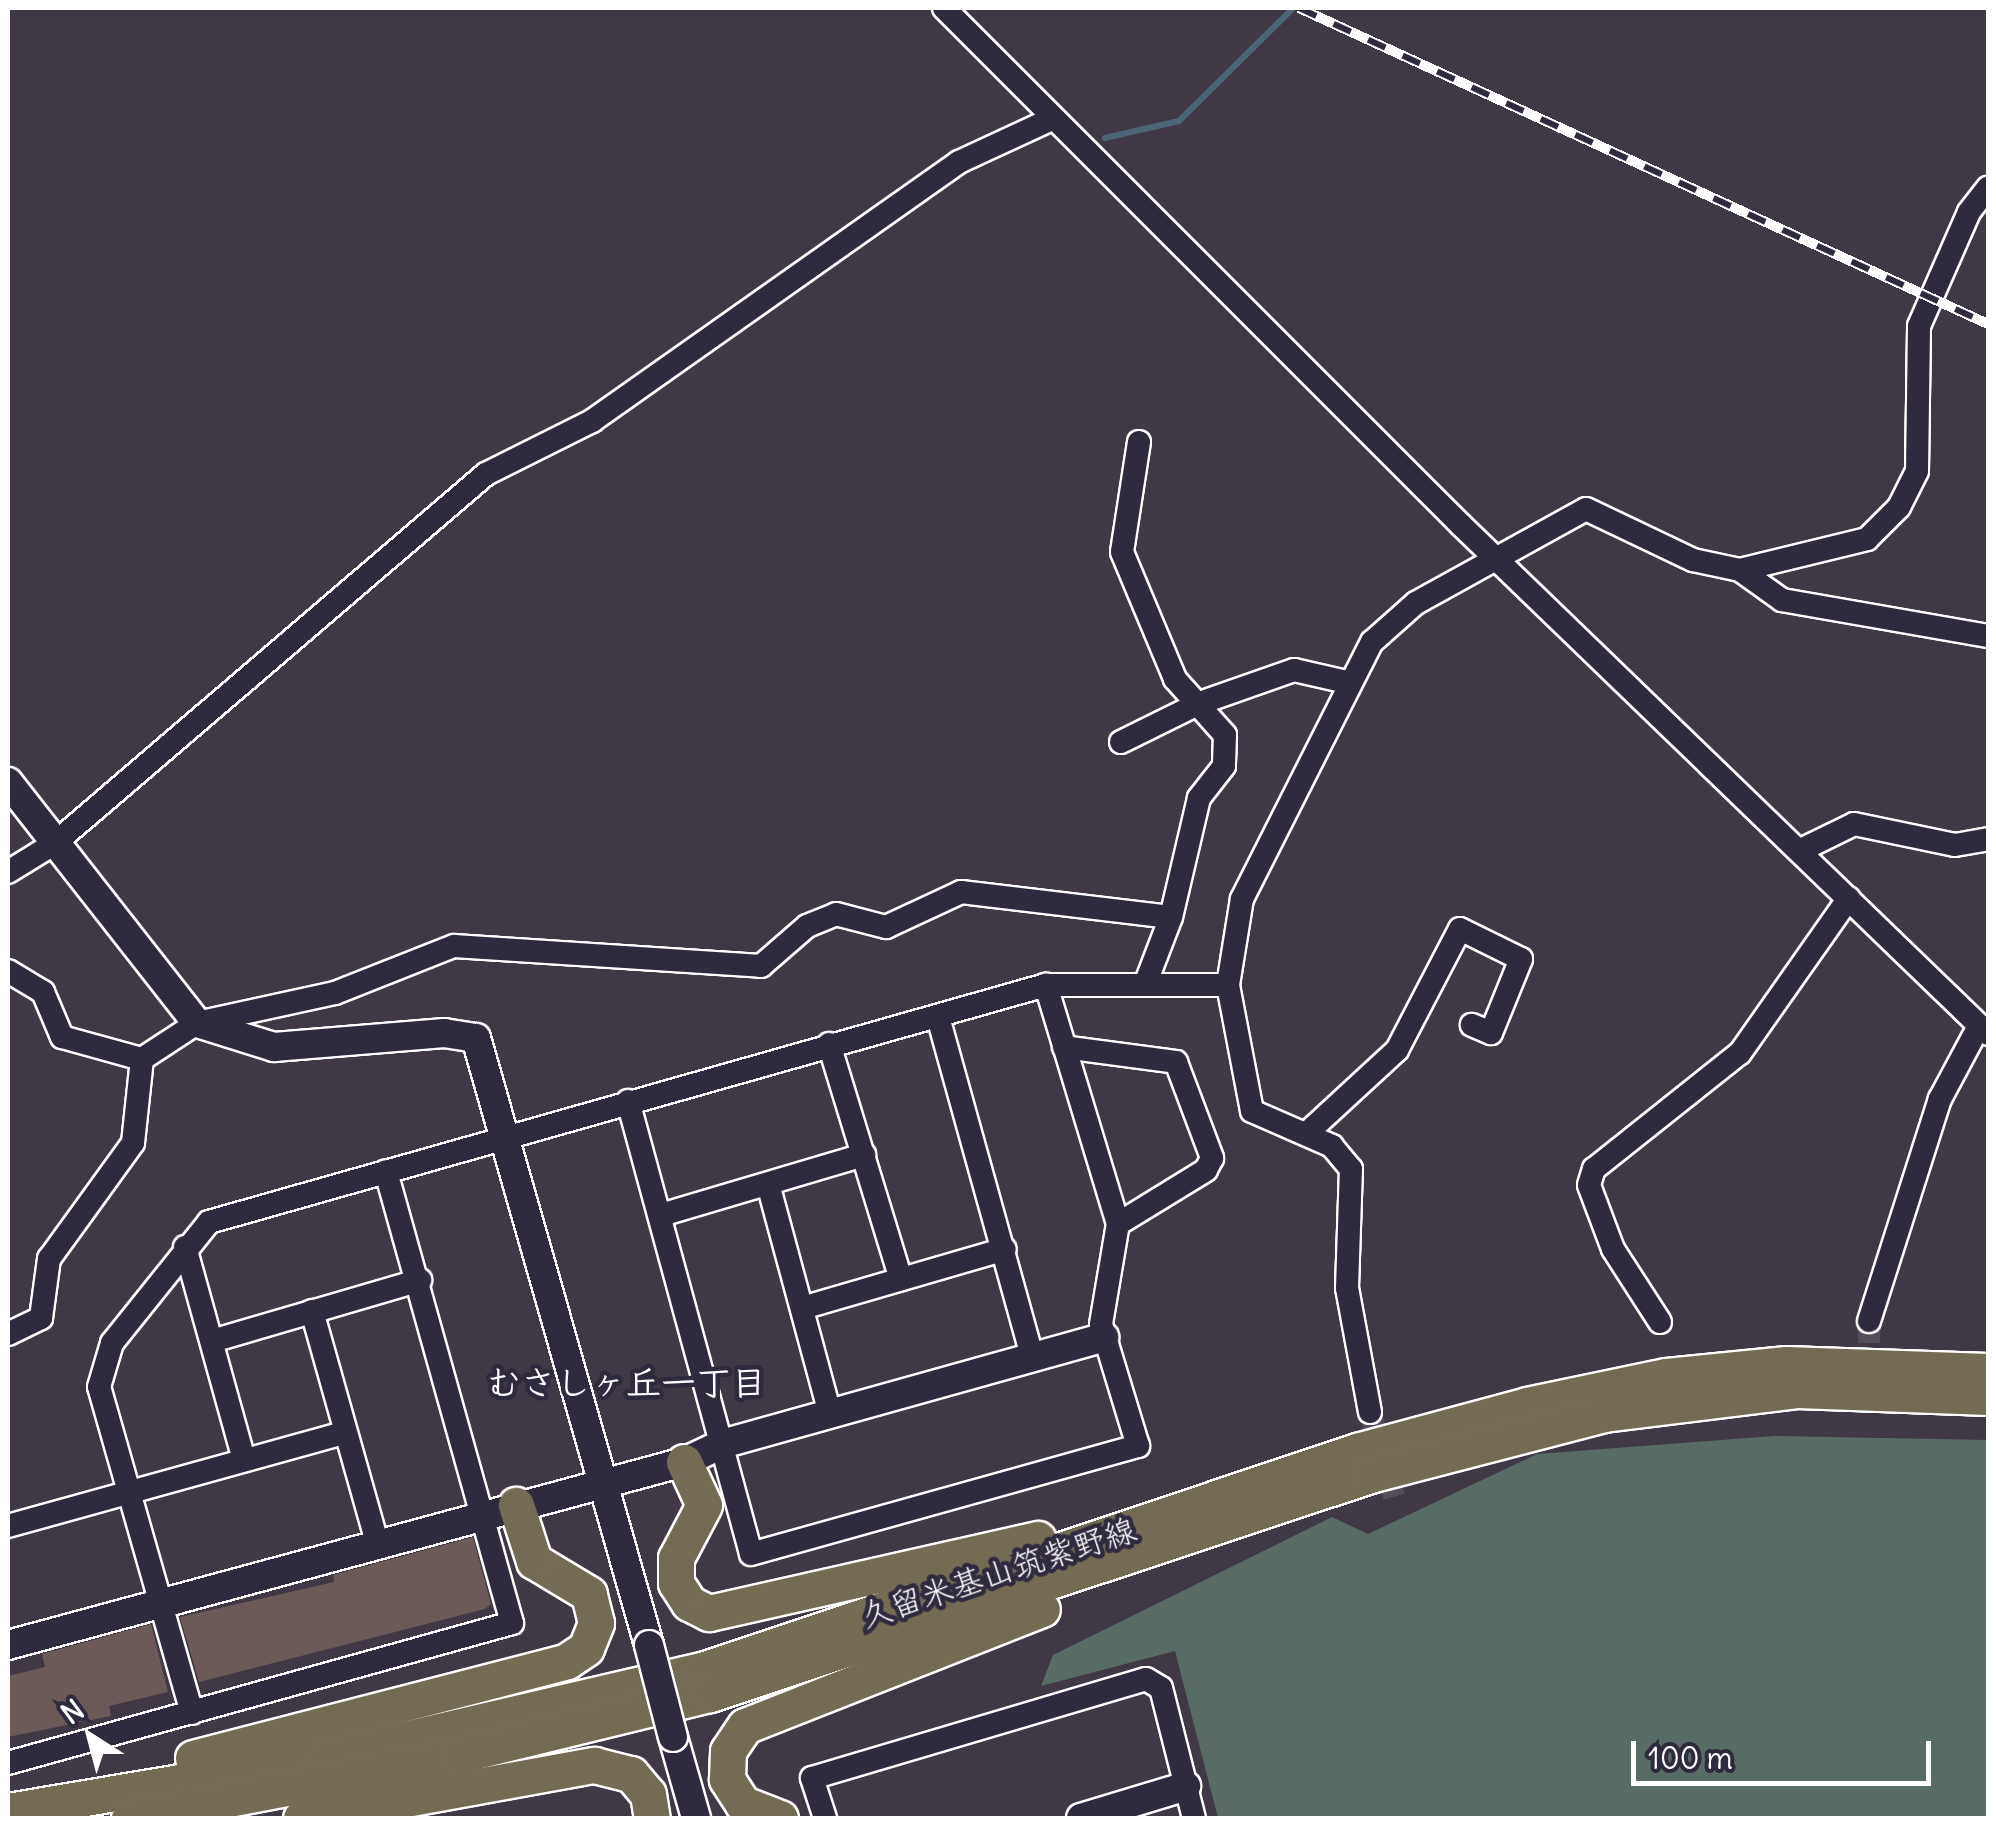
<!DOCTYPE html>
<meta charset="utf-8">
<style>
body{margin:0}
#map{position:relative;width:1996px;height:1826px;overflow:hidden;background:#413845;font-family:Delius,"Klee One",sans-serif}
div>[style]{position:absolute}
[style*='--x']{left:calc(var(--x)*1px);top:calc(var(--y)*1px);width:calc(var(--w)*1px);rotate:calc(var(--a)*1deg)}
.green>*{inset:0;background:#586b64}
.stream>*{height:6px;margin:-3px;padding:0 3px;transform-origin:3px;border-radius:3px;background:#4d6677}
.building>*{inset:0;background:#6b5a58}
.minor-tunnel>*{height:22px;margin-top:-11px;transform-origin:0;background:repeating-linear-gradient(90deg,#544c58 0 22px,transparent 0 33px)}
.roads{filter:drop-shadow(2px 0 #fff) drop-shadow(-2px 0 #fff) drop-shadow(0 2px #fff) drop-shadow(0 -2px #fff)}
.minor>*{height:22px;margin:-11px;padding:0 11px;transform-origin:11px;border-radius:11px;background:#2f2a3d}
.tertiary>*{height:28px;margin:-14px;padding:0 14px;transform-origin:14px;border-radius:14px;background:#2f2a3d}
.primary>*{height:35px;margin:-17.5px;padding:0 17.5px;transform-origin:17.5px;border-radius:17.5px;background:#746b55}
.rail>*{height:10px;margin-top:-5px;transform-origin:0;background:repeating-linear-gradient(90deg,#2f2a3d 0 19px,#fff 0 38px);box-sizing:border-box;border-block:2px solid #fff}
.bridges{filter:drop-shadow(2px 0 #fff) drop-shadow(-2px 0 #fff) drop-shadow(0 2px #fff) drop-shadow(0 -2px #fff)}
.tertiary-bridge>*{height:28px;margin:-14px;padding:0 14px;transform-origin:14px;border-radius:14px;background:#2f2a3d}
span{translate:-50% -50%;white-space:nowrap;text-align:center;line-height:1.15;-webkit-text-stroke:9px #2f2a3d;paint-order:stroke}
.street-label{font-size:32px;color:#fff}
.neighbourhood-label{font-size:35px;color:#fff;font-weight:700}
.frame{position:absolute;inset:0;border:10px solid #fff;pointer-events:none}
.north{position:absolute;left:40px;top:1686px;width:100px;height:100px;-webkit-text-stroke:8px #2f2a3d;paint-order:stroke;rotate:324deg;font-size:28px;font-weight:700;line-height:40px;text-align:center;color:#fff}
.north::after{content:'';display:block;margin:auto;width:35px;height:45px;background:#fff;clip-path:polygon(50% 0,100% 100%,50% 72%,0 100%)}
.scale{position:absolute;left:1631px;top:1741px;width:300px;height:45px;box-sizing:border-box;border:5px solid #fff;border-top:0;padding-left:12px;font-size:30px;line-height:35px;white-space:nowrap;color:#fff;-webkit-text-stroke:8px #2f2a3d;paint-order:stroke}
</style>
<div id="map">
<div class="green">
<i style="clip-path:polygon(1774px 1436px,1988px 1440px,1988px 1818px,1218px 1818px,1175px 1651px,1041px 1686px,1053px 1655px,1332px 1517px,1368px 1534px,1537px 1454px)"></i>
</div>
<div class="stream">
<i style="--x:1105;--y:138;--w:76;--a:-12.9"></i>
<i style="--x:1179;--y:121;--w:161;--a:-44.7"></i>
</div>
<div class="building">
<i style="clip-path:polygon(473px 1537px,491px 1604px,485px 1609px,199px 1682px,180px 1617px,334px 1582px,333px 1575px)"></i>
<i style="clip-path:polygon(151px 1624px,168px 1692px,109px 1706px,111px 1716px,8px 1737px,8px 1676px,45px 1667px,42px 1654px)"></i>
</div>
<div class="minor-tunnel">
<i style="--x:1869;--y:1321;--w:97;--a:89.4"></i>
<i style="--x:1370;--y:1412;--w:91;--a:74"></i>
</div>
<div class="roads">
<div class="minor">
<i style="--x:944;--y:8;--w:731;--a:45"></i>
<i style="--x:1461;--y:525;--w:733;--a:44"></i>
<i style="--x:1139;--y:442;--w:111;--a:98.8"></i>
<i style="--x:1122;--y:552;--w:138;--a:67.3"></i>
<i style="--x:1175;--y:679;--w:75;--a:48.2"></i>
<i style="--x:1225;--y:735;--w:31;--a:92"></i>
<i style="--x:1224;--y:766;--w:41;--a:128"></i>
<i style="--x:1199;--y:798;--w:122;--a:103.2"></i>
<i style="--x:1171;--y:917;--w:70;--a:111"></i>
<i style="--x:1740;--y:570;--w:131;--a:-13.7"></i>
<i style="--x:1867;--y:539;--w:45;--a:-45"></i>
<i style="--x:1899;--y:507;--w:40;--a:-63.4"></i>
<i style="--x:1917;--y:471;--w:145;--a:-89.2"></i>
<i style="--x:1919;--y:326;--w:124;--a:-66.3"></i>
<i style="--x:1969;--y:212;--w:31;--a:-52"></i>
<i style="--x:1121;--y:742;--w:88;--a:-26.3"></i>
<i style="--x:1200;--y:703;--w:100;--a:-19.3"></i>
<i style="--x:1294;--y:670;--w:54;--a:12.8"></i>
<i style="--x:1801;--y:850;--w:59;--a:-26.1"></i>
<i style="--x:1854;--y:824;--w:103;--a:11.7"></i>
<i style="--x:1955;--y:845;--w:34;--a:-10"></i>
<i style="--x:8;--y:872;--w:55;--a:-31.7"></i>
<i style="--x:55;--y:843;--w:567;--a:-40.57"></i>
<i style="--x:486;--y:474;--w:119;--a:-26.6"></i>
<i style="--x:592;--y:421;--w:449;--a:-35.2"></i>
<i style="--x:959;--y:162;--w:102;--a:-24.8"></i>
<i style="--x:8;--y:971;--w:41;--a:31"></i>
<i style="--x:43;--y:992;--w:49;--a:67.1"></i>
<i style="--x:62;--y:1037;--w:83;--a:15.4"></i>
<i style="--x:142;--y:1059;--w:66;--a:-33.2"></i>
<i style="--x:197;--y:1023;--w:141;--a:-12.3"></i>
<i style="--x:335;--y:993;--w:128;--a:-21.6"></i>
<i style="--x:454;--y:946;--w:308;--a:3.7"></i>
<i style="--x:761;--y:966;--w:61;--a:-41"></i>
<i style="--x:807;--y:926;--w:31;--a:-22"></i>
<i style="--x:836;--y:914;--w:52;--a:14.6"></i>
<i style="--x:886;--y:927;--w:83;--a:-25"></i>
<i style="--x:961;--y:892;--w:211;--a:6.8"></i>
<i style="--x:938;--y:1017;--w:352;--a:74.5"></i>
<i style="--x:829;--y:1044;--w:246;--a:73"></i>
<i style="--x:1064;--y:1047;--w:113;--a:7.6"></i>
<i style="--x:1176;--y:1062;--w:103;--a:69.4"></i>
<i style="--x:1212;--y:1158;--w:13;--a:117"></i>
<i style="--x:1206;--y:1170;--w:103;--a:148.5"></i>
<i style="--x:628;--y:1101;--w:469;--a:74.8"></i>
<i style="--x:751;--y:1554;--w:402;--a:-15.6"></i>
<i style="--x:1138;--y:1446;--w:127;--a:-106.9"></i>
<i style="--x:1101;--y:1324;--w:101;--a:-80.4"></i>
<i style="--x:1118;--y:1224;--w:250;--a:-106.8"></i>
<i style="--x:1307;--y:1133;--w:122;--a:-42.7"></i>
<i style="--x:1397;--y:1050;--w:136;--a:-62.5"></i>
<i style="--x:1460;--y:929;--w:68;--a:26.2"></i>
<i style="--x:1521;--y:959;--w:80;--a:112.1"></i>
<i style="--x:1491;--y:1033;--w:21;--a:-157"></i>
<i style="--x:768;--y:1184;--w:237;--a:74.9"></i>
<i style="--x:661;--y:1215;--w:212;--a:-16.5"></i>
<i style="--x:185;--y:1247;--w:221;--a:74.5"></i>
<i style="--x:802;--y:1308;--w:211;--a:-16.2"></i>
<i style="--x:312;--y:1311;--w:237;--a:74.3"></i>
<i style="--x:1869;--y:1321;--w:233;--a:-72.3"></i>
<i style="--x:1940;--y:1099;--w:83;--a:-61.9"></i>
<i style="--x:1660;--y:1322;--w:87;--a:-122.8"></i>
<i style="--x:1613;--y:1249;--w:68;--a:-110.6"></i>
<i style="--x:1589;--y:1185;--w:17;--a:-73"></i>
<i style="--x:1594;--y:1169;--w:186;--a:-38.5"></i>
<i style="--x:1740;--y:1053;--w:189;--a:-54.9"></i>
<i style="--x:8;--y:1334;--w:37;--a:-26"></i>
<i style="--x:41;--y:1318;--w:60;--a:-82.3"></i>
<i style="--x:49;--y:1259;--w:143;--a:-54.1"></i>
<i style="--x:133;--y:1143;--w:84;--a:-83.9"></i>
<i style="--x:212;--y:1341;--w:217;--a:-16.3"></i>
<i style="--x:1370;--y:1412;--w:126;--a:-100.5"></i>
<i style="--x:1347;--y:1288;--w:119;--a:-88.1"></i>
<i style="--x:1351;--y:1169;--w:30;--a:-130"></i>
<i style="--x:1332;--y:1146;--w:87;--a:-156.4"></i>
<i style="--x:1252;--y:1111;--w:128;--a:-100.8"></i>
<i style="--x:1228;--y:985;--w:87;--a:-80.8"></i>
<i style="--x:1242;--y:899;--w:288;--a:-63.2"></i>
<i style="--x:1372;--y:642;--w:59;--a:-41.6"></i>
<i style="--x:1416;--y:603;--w:194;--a:-28.9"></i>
<i style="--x:1586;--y:509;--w:119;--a:25.5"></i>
<i style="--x:1693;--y:560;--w:48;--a:12"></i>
<i style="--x:1740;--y:570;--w:52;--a:35.5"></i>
<i style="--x:1782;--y:600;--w:209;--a:9.9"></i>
<i style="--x:8;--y:1526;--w:348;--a:-15.5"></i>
<i style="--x:192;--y:1713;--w:339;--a:-105.9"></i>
<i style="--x:99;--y:1387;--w:46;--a:-73.5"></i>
<i style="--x:112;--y:1343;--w:155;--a:-51.3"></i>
<i style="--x:209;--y:1222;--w:870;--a:-15.81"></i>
<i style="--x:1046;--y:985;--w:182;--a:0"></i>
<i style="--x:8;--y:1763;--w:523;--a:-15.52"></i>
<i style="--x:512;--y:1623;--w:469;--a:-105.6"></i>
<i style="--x:825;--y:1818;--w:42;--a:-108"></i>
<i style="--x:812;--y:1778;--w:348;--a:-16.5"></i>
<i style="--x:1146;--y:1679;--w:17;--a:31"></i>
<i style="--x:1161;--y:1688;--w:134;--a:75.8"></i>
</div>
<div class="tertiary">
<i style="--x:8;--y:782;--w:306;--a:51.9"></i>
<i style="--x:197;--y:1023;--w:81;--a:17.3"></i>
<i style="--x:274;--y:1047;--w:171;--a:-4.7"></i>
<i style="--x:444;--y:1033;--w:32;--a:9"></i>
<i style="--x:476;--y:1038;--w:631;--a:74.09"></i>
<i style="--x:8;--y:1645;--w:700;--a:-15.15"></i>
<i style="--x:684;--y:1462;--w:42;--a:-25.3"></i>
<i style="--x:722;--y:1444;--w:397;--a:-15.6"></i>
<i style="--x:673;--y:1737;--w:84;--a:74.1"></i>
<i style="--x:1081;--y:1818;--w:110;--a:-16.9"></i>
</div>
<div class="primary">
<i style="--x:684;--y:1462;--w:47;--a:65.1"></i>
<i style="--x:704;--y:1505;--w:60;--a:117.8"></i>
<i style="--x:676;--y:1558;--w:25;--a:90"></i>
<i style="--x:676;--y:1583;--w:24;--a:57"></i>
<i style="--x:689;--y:1603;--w:22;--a:27"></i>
<i style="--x:709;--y:1613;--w:337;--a:-12.7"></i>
<i style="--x:193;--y:1758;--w:386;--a:-14.5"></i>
<i style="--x:567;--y:1661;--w:23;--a:-34"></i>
<i style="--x:586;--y:1648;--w:27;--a:-68"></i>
<i style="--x:596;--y:1623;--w:30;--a:-104"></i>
<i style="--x:589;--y:1594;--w:64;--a:-149"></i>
<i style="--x:534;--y:1561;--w:59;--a:-107.8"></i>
<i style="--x:8;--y:1811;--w:324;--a:-9.6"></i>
<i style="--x:327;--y:1757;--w:385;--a:-13.1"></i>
<i style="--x:702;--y:1670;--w:691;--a:-18.49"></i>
<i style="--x:1357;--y:1451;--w:176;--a:-15.1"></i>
<i style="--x:1527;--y:1405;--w:142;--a:-11.8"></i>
<i style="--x:1666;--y:1376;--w:121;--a:-5.7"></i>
<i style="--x:1786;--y:1364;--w:202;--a:2"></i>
<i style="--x:129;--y:1818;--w:336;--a:-10.8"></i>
<i style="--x:459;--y:1755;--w:258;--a:-13.7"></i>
<i style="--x:710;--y:1694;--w:695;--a:-18.36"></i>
<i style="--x:1370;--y:1475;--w:242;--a:-14.6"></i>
<i style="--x:1604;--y:1414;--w:194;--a:-7.1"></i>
<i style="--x:1797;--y:1390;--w:191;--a:2.1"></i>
<i style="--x:301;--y:1818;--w:298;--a:-10.3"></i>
<i style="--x:594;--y:1765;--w:38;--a:14"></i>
<i style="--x:631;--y:1774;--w:26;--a:50"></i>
<i style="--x:648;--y:1794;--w:24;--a:81"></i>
<i style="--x:780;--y:1818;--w:40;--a:-159"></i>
<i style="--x:743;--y:1804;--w:30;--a:-123"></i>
<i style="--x:727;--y:1779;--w:28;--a:-88"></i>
<i style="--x:728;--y:1751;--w:30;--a:-56"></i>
<i style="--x:745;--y:1726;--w:319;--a:-21.5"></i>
</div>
</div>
<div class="rail">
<i style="--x:1299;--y:8;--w:758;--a:24.64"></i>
</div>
<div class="bridges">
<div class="tertiary-bridge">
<i style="--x:649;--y:1645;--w:95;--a:75.4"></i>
</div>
</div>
<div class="street-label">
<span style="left:998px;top:1573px;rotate:-18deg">久留米基山筑紫野線</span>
</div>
<div class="neighbourhood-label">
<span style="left:626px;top:1382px">むさしヶ丘一丁目</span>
</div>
<div class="frame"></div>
<div class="north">N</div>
<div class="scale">100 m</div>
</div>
